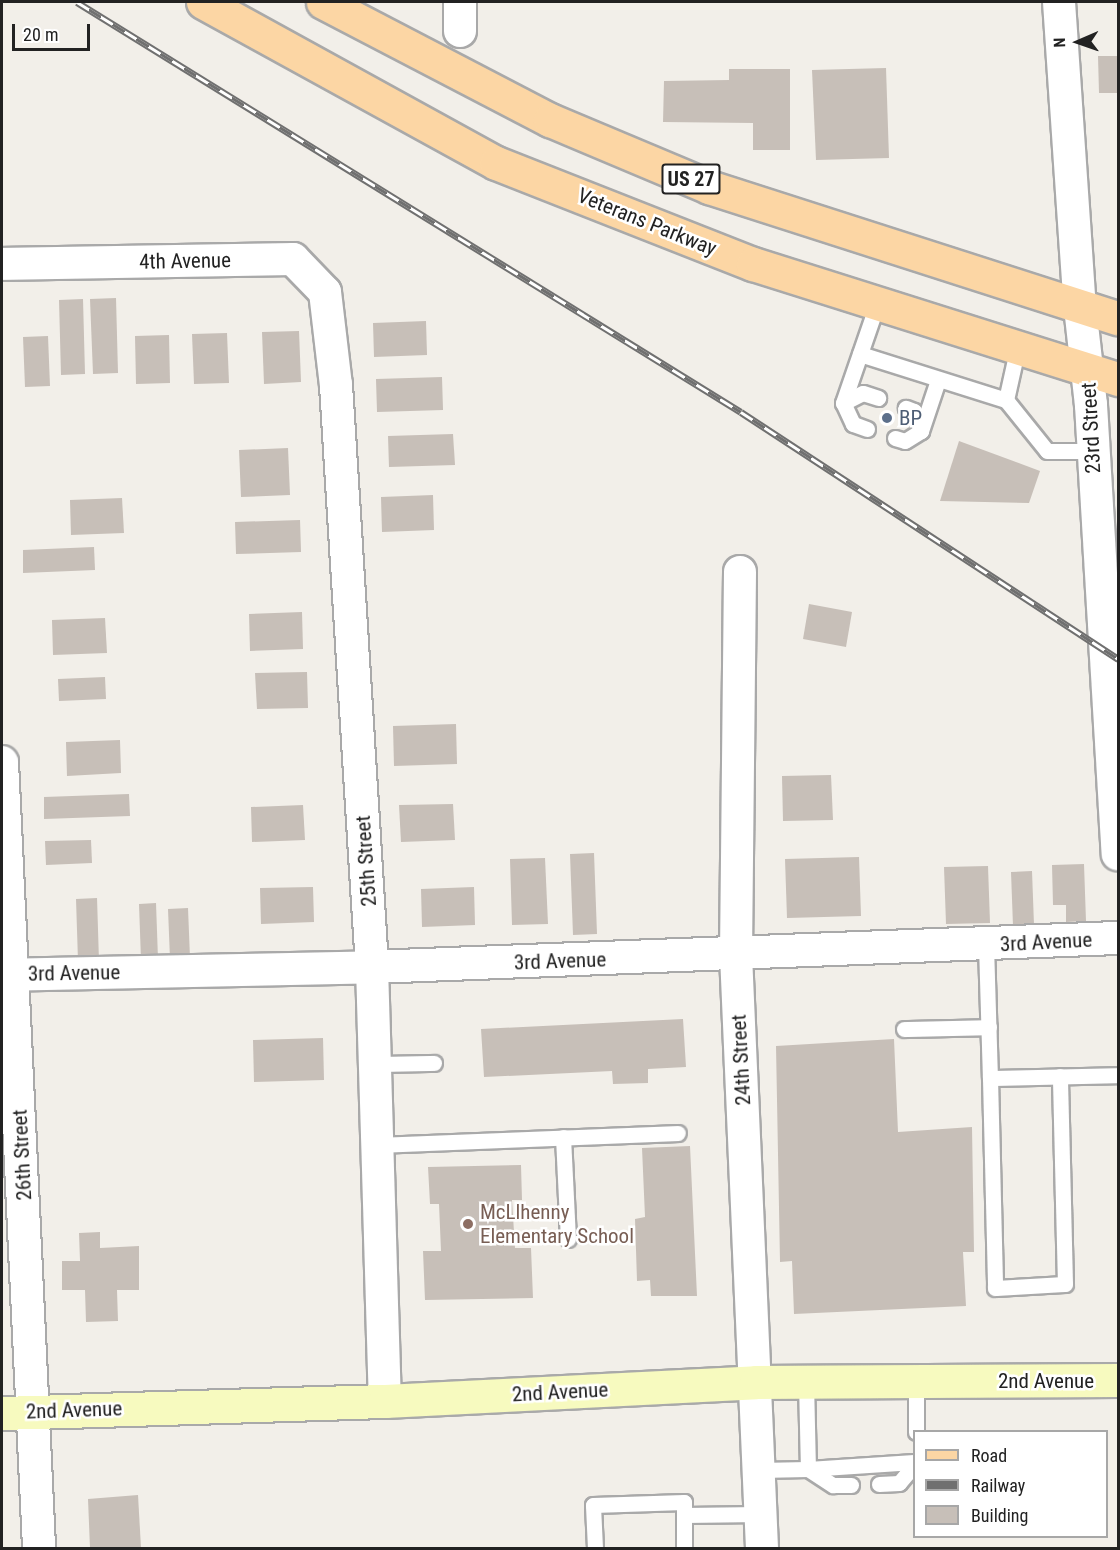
<!DOCTYPE html>
<style>
body{margin:0}
#map{position:relative;width:1120px;height:1550px;overflow:hidden;background:#f2efe9;font-family:"Roboto Condensed",sans-serif}
div>[style]{position:absolute}
[style*='--x']{left:calc(var(--x)*1px);top:calc(var(--y)*1px);width:calc(var(--w)*1px);rotate:calc(var(--a)*1deg)}
.building>*{inset:0;background:#c7bfb8}
.roads{filter:drop-shadow(2px 0 #a9a9a9) drop-shadow(-2px 0 #a9a9a9) drop-shadow(0 2px #a9a9a9) drop-shadow(0 -2px #a9a9a9)}
.lane>*{height:15px;margin:-7.5px;padding:0 7.5px;transform-origin:7.5px;border-radius:7.5px;background:#fff}
.street>*{height:32px;margin:-16px;padding:0 16px;transform-origin:16px;border-radius:16px;background:#fff}
.secondary>*{height:33px;margin:-16.5px;padding:0 16.5px;transform-origin:16.5px;border-radius:16.5px;background:#f7fabf}
.primary>*{height:33px;margin:-16.5px;padding:0 16.5px;transform-origin:16.5px;border-radius:16.5px;background:#fcd6a4}
.rail>*{height:7px;margin-top:-3.5px;transform-origin:0;background:repeating-linear-gradient(90deg,#fff 0 14px,#707070 0 28px);box-sizing:border-box;border-block:2px solid #707070}
.dots>*{width:16px;height:16px;translate:-50% -50%;box-sizing:border-box;border:3px solid #fff;border-radius:50%}
span{translate:-50% -50%;white-space:nowrap;text-align:center;line-height:1.15;-webkit-text-stroke:5px #fff;paint-order:stroke}
.shield-label span{padding:2px 4px;background:#fff;border:2px solid;border-radius:4px;-webkit-text-stroke-width:0}
.shield-label{font-size:20px;color:#222;font-weight:700}
.street-label{font-size:21px;color:#222}
.service-label{font-size:21px;color:#4e5e75}
.left{translate:0 -50%;text-align:left}
.education-label{font-size:21px;color:#785e54}
.frame{position:absolute;inset:0;border:3px solid #222;pointer-events:none}
.legend{position:absolute;left:913px;top:1430px;width:195px;height:108px;box-sizing:border-box;background:#fff;border:2px solid #a7a7a7;margin:0;padding:8px 10px;list-style:none;font-size:18px;color:#222}
.legend li{display:flex;align-items:center;gap:12px;height:30px}
.legend b{width:30px;border:2px solid #a7a7a7}
.north{position:absolute;left:1048px;top:12px;width:60px;height:60px;-webkit-text-stroke:4px #fff;paint-order:stroke;rotate:268deg;font-size:16px;font-weight:700;line-height:24px;text-align:center;color:#222}
.north::after{content:'';display:block;margin:auto;width:21px;height:27px;background:#222;clip-path:polygon(50% 0,100% 100%,50% 72%,0 100%)}
.scale{position:absolute;left:12px;top:24px;width:78px;height:27px;box-sizing:border-box;border:3px solid #222;border-top:0;padding-left:8px;font-size:18px;line-height:21px;white-space:nowrap;color:#222;-webkit-text-stroke:4px #fff;paint-order:stroke}
</style>
<div id="map">
<div class="building">
<i style="clip-path:polygon(1098px 56px,1118px 56px,1118px 93px,1099px 93px)"></i>
<i style="clip-path:polygon(886px 68px,889px 158px,816px 160px,812px 70px)"></i>
<i style="clip-path:polygon(729px 69px,790px 69px,790px 150px,753px 150px,753px 123px,663px 122px,664px 81px,729px 80px)"></i>
<i style="clip-path:polygon(116px 298px,118px 373px,93px 374px,90px 299px)"></i>
<i style="clip-path:polygon(83px 299px,85px 374px,61px 375px,59px 300px)"></i>
<i style="clip-path:polygon(426px 321px,427px 355px,374px 357px,373px 323px)"></i>
<i style="clip-path:polygon(299px 331px,301px 382px,264px 384px,262px 332px)"></i>
<i style="clip-path:polygon(227px 333px,229px 383px,194px 384px,192px 334px)"></i>
<i style="clip-path:polygon(169px 335px,170px 383px,136px 384px,135px 336px)"></i>
<i style="clip-path:polygon(48px 336px,50px 386px,25px 387px,23px 337px)"></i>
<i style="clip-path:polygon(442px 377px,443px 410px,377px 412px,376px 379px)"></i>
<i style="clip-path:polygon(453px 434px,455px 465px,389px 467px,388px 436px)"></i>
<i style="clip-path:polygon(959px 441px,1040px 471px,1029px 503px,940px 501px)"></i>
<i style="clip-path:polygon(288px 448px,290px 495px,241px 497px,239px 450px)"></i>
<i style="clip-path:polygon(433px 495px,434px 530px,382px 532px,381px 497px)"></i>
<i style="clip-path:polygon(122px 498px,124px 533px,71px 535px,70px 500px)"></i>
<i style="clip-path:polygon(300px 520px,301px 552px,236px 554px,235px 522px)"></i>
<i style="clip-path:polygon(94px 547px,95px 570px,23px 573px,23px 550px)"></i>
<i style="clip-path:polygon(809px 604px,852px 612px,846px 647px,803px 639px)"></i>
<i style="clip-path:polygon(302px 612px,303px 649px,250px 651px,249px 614px)"></i>
<i style="clip-path:polygon(105px 618px,107px 653px,53px 655px,52px 620px)"></i>
<i style="clip-path:polygon(307px 672px,308px 708px,257px 709px,255px 673px)"></i>
<i style="clip-path:polygon(105px 677px,106px 699px,59px 701px,58px 679px)"></i>
<i style="clip-path:polygon(456px 724px,457px 764px,394px 766px,393px 726px)"></i>
<i style="clip-path:polygon(120px 740px,121px 773px,67px 776px,66px 742px)"></i>
<i style="clip-path:polygon(831px 775px,833px 820px,783px 821px,782px 776px)"></i>
<i style="clip-path:polygon(129px 794px,130px 816px,44px 819px,44px 797px)"></i>
<i style="clip-path:polygon(453px 804px,455px 840px,401px 842px,399px 805px)"></i>
<i style="clip-path:polygon(303px 805px,305px 840px,252px 842px,251px 807px)"></i>
<i style="clip-path:polygon(91px 840px,92px 863px,46px 865px,45px 841px)"></i>
<i style="clip-path:polygon(594px 853px,597px 934px,573px 935px,570px 854px)"></i>
<i style="clip-path:polygon(859px 857px,861px 916px,787px 918px,785px 859px)"></i>
<i style="clip-path:polygon(545px 858px,548px 924px,512px 925px,510px 859px)"></i>
<i style="clip-path:polygon(1084px 864px,1086px 921px,1066px 922px,1066px 905px,1053px 905px,1052px 865px)"></i>
<i style="clip-path:polygon(988px 866px,990px 923px,946px 924px,944px 867px)"></i>
<i style="clip-path:polygon(1032px 871px,1034px 925px,1013px 926px,1011px 872px)"></i>
<i style="clip-path:polygon(313px 887px,314px 922px,261px 924px,260px 888px)"></i>
<i style="clip-path:polygon(474px 887px,475px 925px,422px 927px,421px 889px)"></i>
<i style="clip-path:polygon(97px 898px,99px 961px,78px 961px,76px 899px)"></i>
<i style="clip-path:polygon(156px 903px,158px 959px,141px 960px,139px 904px)"></i>
<i style="clip-path:polygon(188px 908px,190px 958px,170px 959px,168px 909px)"></i>
<i style="clip-path:polygon(683px 1019px,686px 1067px,648px 1069px,648px 1083px,613px 1084px,612px 1071px,484px 1077px,481px 1029px)"></i>
<i style="clip-path:polygon(323px 1038px,324px 1080px,254px 1082px,253px 1040px)"></i>
<i style="clip-path:polygon(894px 1039px,898px 1132px,972px 1127px,974px 1252px,963px 1252px,966px 1306px,794px 1314px,792px 1261px,780px 1262px,776px 1046px)"></i>
<i style="clip-path:polygon(690px 1146px,697px 1296px,651px 1296px,650px 1280px,637px 1281px,635px 1219px,645px 1217px,642px 1148px)"></i>
<i style="clip-path:polygon(521px 1165px,522px 1200px,512px 1200px,515px 1248px,531px 1248px,533px 1298px,425px 1300px,423px 1251px,441px 1251px,439px 1204px,430px 1204px,428px 1167px)"></i>
<i style="clip-path:polygon(100px 1232px,100px 1248px,139px 1246px,139px 1290px,117px 1290px,118px 1321px,86px 1322px,85px 1290px,62px 1290px,62px 1261px,80px 1261px,79px 1233px)"></i>
<i style="clip-path:polygon(138px 1495px,141px 1548px,90px 1548px,88px 1499px)"></i>
</div>
<div class="roads">
<div class="lane">
<i style="--x:860;--y:354;--w:153;--a:17.5"></i>
<i style="--x:1006;--y:400;--w:65;--a:51.2"></i>
<i style="--x:1047;--y:451;--w:45;--a:0"></i>
<i style="--x:1006;--y:400;--w:55;--a:-77.5"></i>
<i style="--x:843;--y:403;--w:105;--a:-71"></i>
<i style="--x:867;--y:429;--w:15;--a:-160"></i>
<i style="--x:853;--y:424;--w:23;--a:-115"></i>
<i style="--x:843;--y:403;--w:22;--a:-27"></i>
<i style="--x:863;--y:393;--w:16;--a:18"></i>
<i style="--x:921;--y:431;--w:54;--a:-71.6"></i>
<i style="--x:895;--y:438;--w:10;--a:17"></i>
<i style="--x:905;--y:441;--w:19;--a:-32"></i>
<i style="--x:921;--y:431;--w:21;--a:-109"></i>
<i style="--x:914;--y:411;--w:9;--a:-159"></i>
<i style="--x:986;--y:945;--w:133;--a:88.3"></i>
<i style="--x:990;--y:1078;--w:128;--a:-1.3"></i>
<i style="--x:904;--y:1029;--w:85;--a:-1.3"></i>
<i style="--x:375;--y:1064;--w:59;--a:-1"></i>
<i style="--x:990;--y:1078;--w:210;--a:88.6"></i>
<i style="--x:995;--y:1288;--w:70;--a:-3.3"></i>
<i style="--x:1065;--y:1284;--w:208;--a:-91.4"></i>
<i style="--x:563;--y:1137;--w:102;--a:87.2"></i>
<i style="--x:378;--y:1145;--w:300;--a:-2.3"></i>
<i style="--x:916;--y:1381;--w:51;--a:90"></i>
<i style="--x:806;--y:1382;--w:87;--a:88.7"></i>
<i style="--x:808;--y:1469;--w:106;--a:-3.8"></i>
<i style="--x:759;--y:1470;--w:49;--a:-1.2"></i>
<i style="--x:808;--y:1469;--w:30;--a:33"></i>
<i style="--x:833;--y:1485;--w:18;--a:0"></i>
<i style="--x:879;--y:1484;--w:20;--a:-3"></i>
<i style="--x:899;--y:1483;--w:23;--a:-50"></i>
<i style="--x:595;--y:1548;--w:43;--a:-92.7"></i>
<i style="--x:593;--y:1505;--w:91;--a:-1.9"></i>
<i style="--x:684;--y:1502;--w:13;--a:90"></i>
<i style="--x:684;--y:1548;--w:33;--a:-90"></i>
<i style="--x:684;--y:1515;--w:76;--a:-0.8"></i>
</div>
<div class="street">
<i style="--x:460;--y:2;--w:29;--a:90"></i>
<i style="--x:1059;--y:2;--w:306;--a:86.1"></i>
<i style="--x:1080;--y:307;--w:99;--a:83.6"></i>
<i style="--x:1091;--y:405;--w:450;--a:86.6"></i>
<i style="--x:2;--y:264;--w:291;--a:-1"></i>
<i style="--x:293;--y:259;--w:46;--a:45.9"></i>
<i style="--x:325;--y:292;--w:94;--a:83.3"></i>
<i style="--x:336;--y:385;--w:583;--a:86.46"></i>
<i style="--x:372;--y:967;--w:434;--a:88.3"></i>
<i style="--x:740;--y:572;--w:383;--a:90.6"></i>
<i style="--x:736;--y:955;--w:594;--a:87.49"></i>
<i style="--x:2;--y:762;--w:787;--a:87.3"></i>
<i style="--x:2;--y:975;--w:370;--a:-1.2"></i>
<i style="--x:372;--y:967;--w:747;--a:-2.23"></i>
</div>
<div class="secondary">
<i style="--x:2;--y:1413;--w:383;--a:-1.8"></i>
<i style="--x:385;--y:1401;--w:371;--a:-2.9"></i>
<i style="--x:756;--y:1382;--w:362;--a:-0.3"></i>
</div>
<div class="primary">
<i style="--x:203;--y:2;--w:334;--a:28.8"></i>
<i style="--x:496;--y:163;--w:276;--a:21.5"></i>
<i style="--x:753;--y:264;--w:383;--a:17.5"></i>
<i style="--x:323;--y:2;--w:256;--a:27.5"></i>
<i style="--x:550;--y:120;--w:173;--a:22.8"></i>
<i style="--x:709;--y:187;--w:429;--a:17.8"></i>
</div>
</div>
<div class="rail">
<i style="--x:77;--y:2;--w:780;--a:31.69"></i>
<i style="--x:741;--y:412;--w:451;--a:33.2"></i>
</div>
<div class="dots">
<i style="left:887px;top:418px;background:#5c6f8a"></i>
<i style="left:468px;top:1224px;background:#8d6e63"></i>
</div>
<div class="shield-label">
<span style="left:691px;top:179px">US 27</span>
</div>
<div class="street-label">
<span style="left:647px;top:222px;rotate:22deg">Veterans Parkway</span>
<span style="left:185px;top:261px;rotate:-1deg">4th Avenue</span>
<span style="left:1091px;top:428px;rotate:-93deg">23rd Street</span>
<span style="left:366px;top:861px;rotate:-94deg">25th Street</span>
<span style="left:1046px;top:942px;rotate:-3deg">3rd Avenue</span>
<span style="left:560px;top:961px;rotate:-2deg">3rd Avenue</span>
<span style="left:74px;top:973px;rotate:-1deg">3rd Avenue</span>
<span style="left:741px;top:1060px;rotate:-93deg">24th Street</span>
<span style="left:22px;top:1155px;rotate:-93deg">26th Street</span>
<span style="left:1046px;top:1381px">2nd Avenue</span>
<span style="left:560px;top:1392px;rotate:-3deg">2nd Avenue</span>
<span style="left:74px;top:1410px;rotate:-2deg">2nd Avenue</span>
</div>
<div class="service-label">
<span class="left" style="left:899px;top:418px">BP</span>
</div>
<div class="education-label">
<span class="left" style="left:480px;top:1224px">McLlhenny<br>Elementary School</span>
</div>
<div class="frame"></div>
<ul class="legend">
<li><b style="height:8px;background:#fcd6a4"></b>Road</li>
<li><b style="height:8px;background:#707070"></b>Railway</li>
<li><b style="height:16px;background:#c7bfb8"></b>Building</li>
</ul>
<div class="north">N</div>
<div class="scale">20 m</div>
</div>
